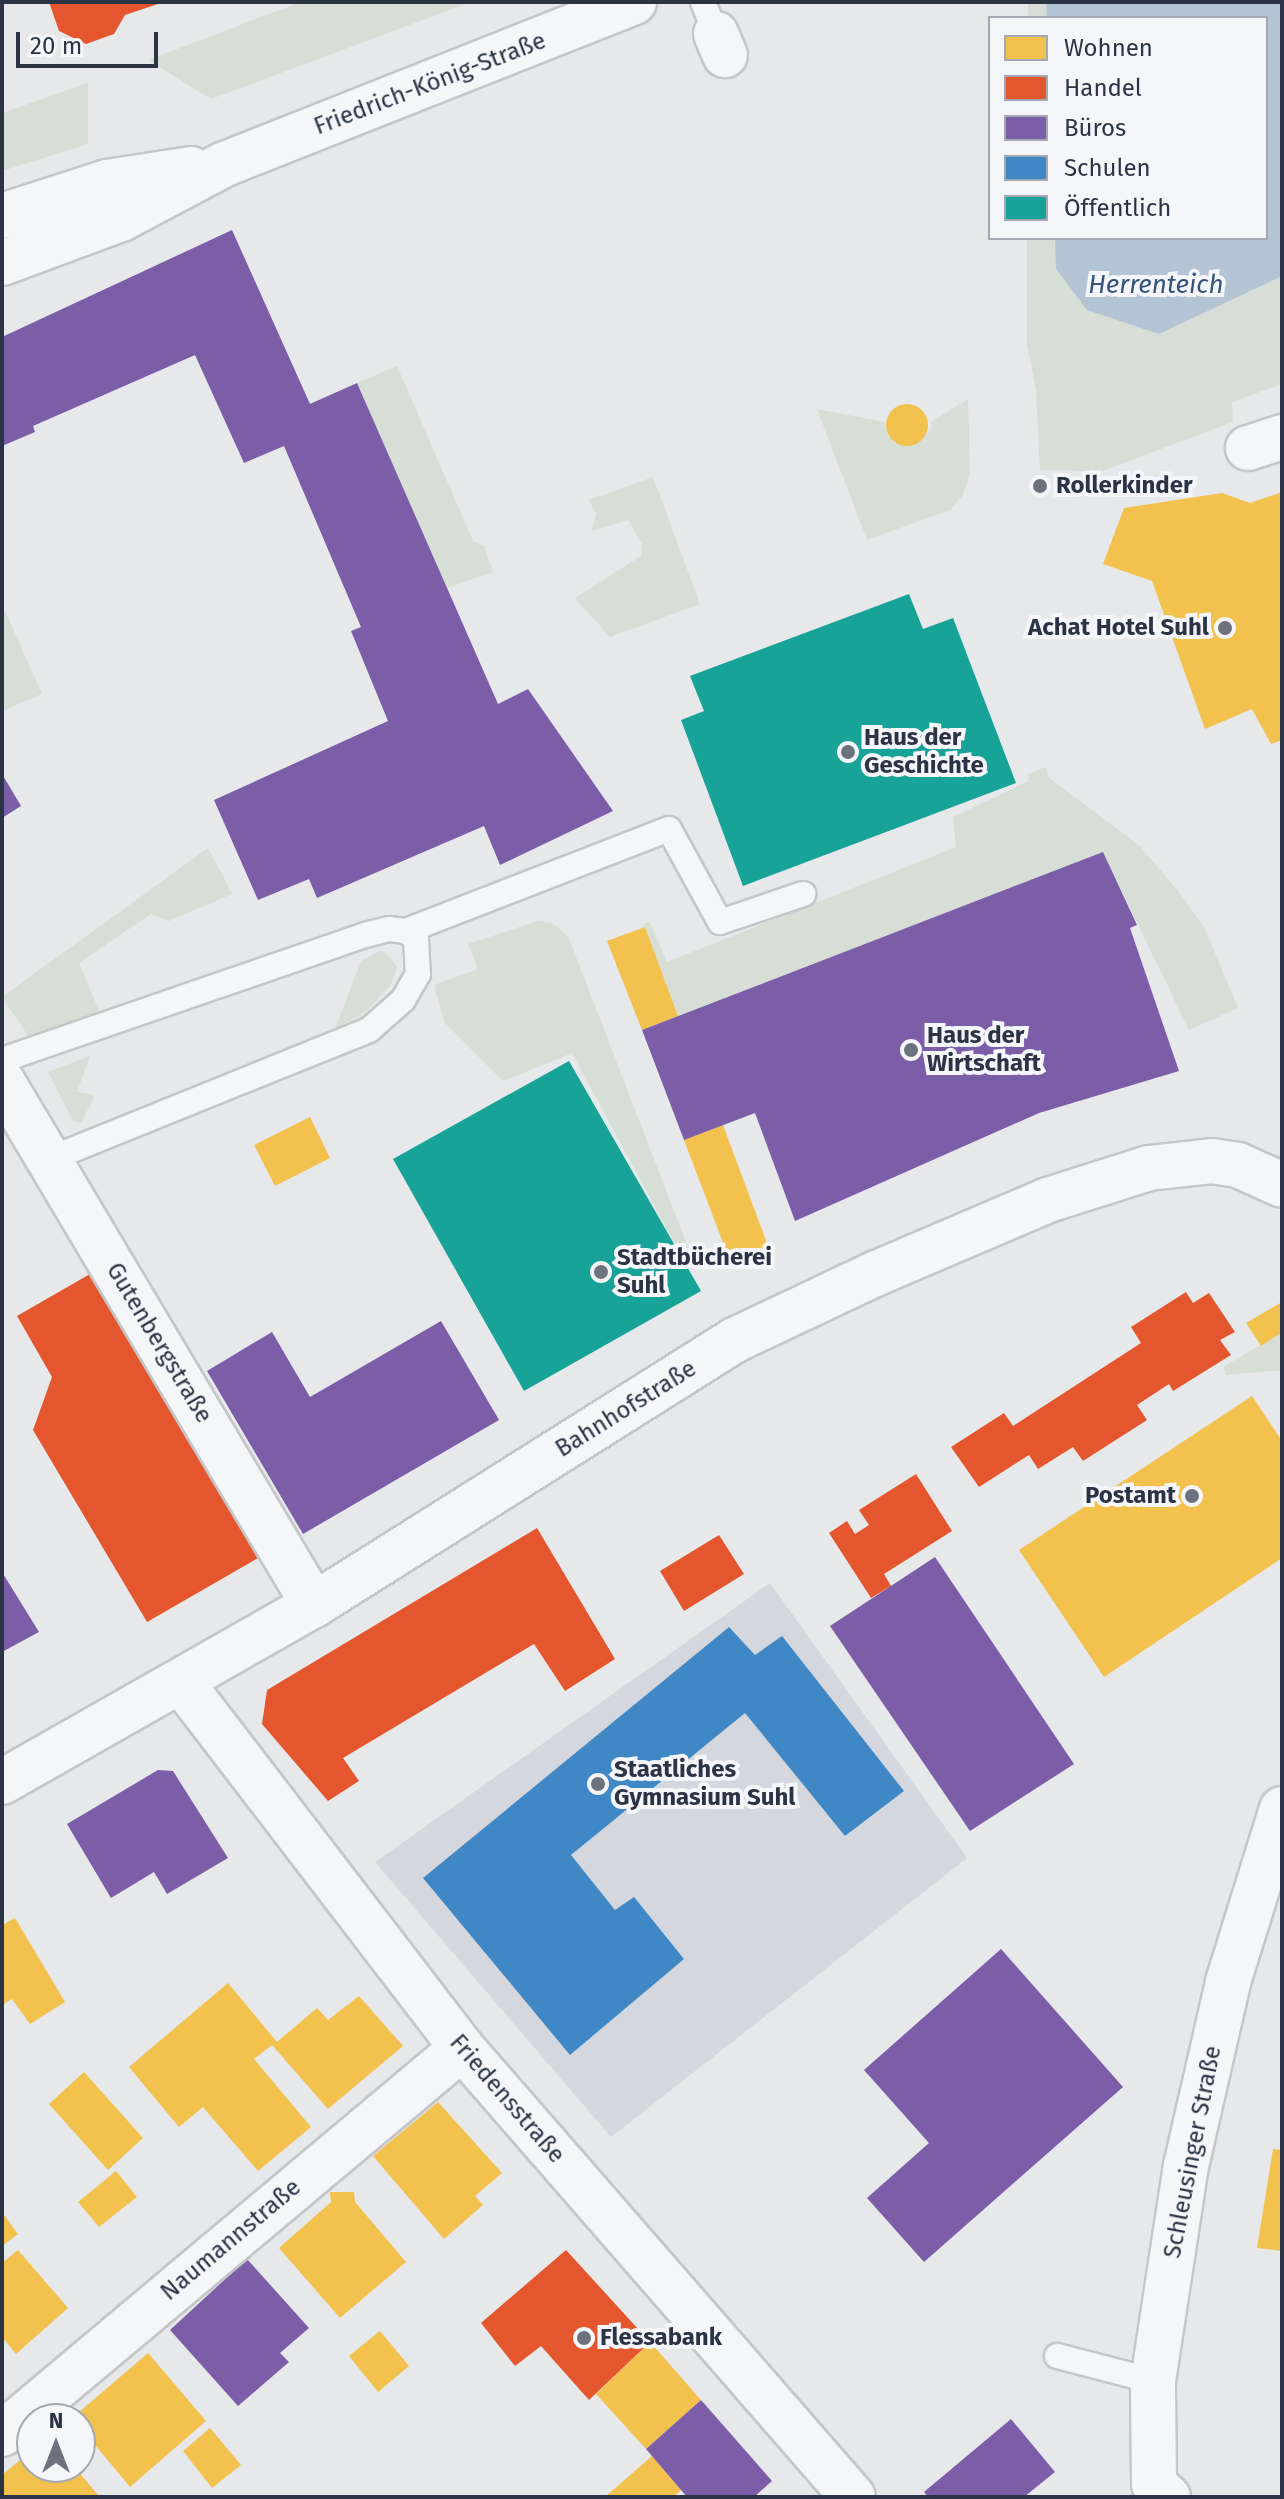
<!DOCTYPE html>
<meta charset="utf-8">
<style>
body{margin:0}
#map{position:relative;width:1284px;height:2499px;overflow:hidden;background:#e6e8ea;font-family:"Fira Sans",sans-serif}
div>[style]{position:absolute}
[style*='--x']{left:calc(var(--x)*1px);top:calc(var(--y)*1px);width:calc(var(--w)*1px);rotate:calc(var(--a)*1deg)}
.built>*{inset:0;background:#d4d7dd}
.green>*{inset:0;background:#d6ded6}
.water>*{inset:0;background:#b4c4d5}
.homes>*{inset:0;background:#f2c14e}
.round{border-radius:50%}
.shops>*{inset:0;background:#e4572e}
.offices>*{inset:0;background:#7b5ea7}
.schools>*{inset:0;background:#3f88c5}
.public>*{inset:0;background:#17a398}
.roads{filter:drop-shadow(2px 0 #c4c6c8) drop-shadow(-2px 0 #c4c6c8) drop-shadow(0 2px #c4c6c8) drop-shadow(0 -2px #c4c6c8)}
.lane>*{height:24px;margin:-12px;padding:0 12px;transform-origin:12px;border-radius:12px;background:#f5f6f7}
.street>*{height:44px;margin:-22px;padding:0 22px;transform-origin:22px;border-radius:22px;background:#f5f6f7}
.dots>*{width:22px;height:22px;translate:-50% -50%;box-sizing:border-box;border:4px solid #f4f6f9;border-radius:50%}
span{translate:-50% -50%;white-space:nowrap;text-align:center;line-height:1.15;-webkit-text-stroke:8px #f4f6f9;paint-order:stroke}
.street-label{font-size:24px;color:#2b3445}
.poi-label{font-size:24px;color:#2b3445;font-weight:700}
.left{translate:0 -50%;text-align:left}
.right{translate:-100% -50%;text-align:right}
.water-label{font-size:26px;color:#34527a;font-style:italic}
.frame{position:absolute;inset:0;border:4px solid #2b3445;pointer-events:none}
.legend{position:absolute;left:988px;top:16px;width:280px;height:224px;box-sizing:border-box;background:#f4f6f9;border:2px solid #a4a8b1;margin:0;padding:10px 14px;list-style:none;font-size:24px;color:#2b3445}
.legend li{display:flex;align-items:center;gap:16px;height:40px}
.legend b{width:40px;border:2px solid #a4a8b1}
.north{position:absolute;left:16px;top:2403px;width:80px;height:80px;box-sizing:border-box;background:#f4f6f9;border:2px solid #a4a8b1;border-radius:50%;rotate:0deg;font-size:22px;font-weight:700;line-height:32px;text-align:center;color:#2b3445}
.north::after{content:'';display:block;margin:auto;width:28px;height:36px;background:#6c737f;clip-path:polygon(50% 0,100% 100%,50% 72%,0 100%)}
.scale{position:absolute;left:16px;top:32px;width:142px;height:36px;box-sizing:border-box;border:4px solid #2b3445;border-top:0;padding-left:10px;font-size:24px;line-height:28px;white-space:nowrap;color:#2b3445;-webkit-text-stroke:6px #f4f6f9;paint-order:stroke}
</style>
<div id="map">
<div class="built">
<i style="clip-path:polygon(770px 1583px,967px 1858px,611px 2137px,375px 1862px)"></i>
</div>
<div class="green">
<i style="clip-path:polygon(301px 2px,471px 2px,211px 99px,148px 60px)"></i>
<i style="clip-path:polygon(1028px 2px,1282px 2px,1282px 384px,1232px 402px,1233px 422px,1102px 471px,1040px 470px,1036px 390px,1027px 344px,1027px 238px,1266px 238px,1266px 18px,1028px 18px)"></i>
<i style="clip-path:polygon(88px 83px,88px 144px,2px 171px,2px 113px)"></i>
<i style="clip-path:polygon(397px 366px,473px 541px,484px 546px,493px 572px,447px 588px,357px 383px)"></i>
<i style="clip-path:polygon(968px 399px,970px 475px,962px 496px,950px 510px,867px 540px,817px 409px,884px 422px,888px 437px,905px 444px,916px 442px,931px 430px,931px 422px)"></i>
<i style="clip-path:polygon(653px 477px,700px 604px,610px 637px,575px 598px,641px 556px,642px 544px,628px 520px,592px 531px,596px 513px,589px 500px)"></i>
<i style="clip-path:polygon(5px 611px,42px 694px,2px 711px,2px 613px)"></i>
<i style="clip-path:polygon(1046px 767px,1049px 778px,1140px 846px,1179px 892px,1205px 929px,1238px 1008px,1189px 1030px,1103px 852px,678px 1016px,644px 924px,650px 922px,667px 962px,956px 847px,953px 817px,1029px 781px,1028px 774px)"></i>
<i style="clip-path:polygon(208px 848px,232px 894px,169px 921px,151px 914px,79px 963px,100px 1013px,29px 1037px,2px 997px)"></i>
<i style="clip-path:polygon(538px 921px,552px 923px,568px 936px,691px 1255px,683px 1259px,572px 1053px,503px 1081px,445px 1023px,434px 985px,478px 969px,468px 944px)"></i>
<i style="clip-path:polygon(382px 950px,397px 966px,392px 983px,367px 1011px,335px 1029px,361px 961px)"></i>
<i style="clip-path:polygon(90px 1056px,77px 1092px,95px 1095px,81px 1123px,73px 1121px,48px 1072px)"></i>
<i style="clip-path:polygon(1282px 1332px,1282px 1370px,1226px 1375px,1223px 1367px)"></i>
</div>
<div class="water">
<i style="clip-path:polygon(1046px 2px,1282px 2px,1282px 276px,1159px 334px,1087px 310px,1056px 269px,1055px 238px,1266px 238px,1266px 18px,1047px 18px)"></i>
</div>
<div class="homes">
<i class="round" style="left:886px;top:404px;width:42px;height:42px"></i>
<i style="clip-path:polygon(1282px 492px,1282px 740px,1271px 744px,1252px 709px,1205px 729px,1152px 581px,1103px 564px,1124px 508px,1222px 493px,1250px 503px)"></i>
<i style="clip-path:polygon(645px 927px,678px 1016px,642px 1030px,607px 941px)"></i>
<i style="clip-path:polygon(310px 1117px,330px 1158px,275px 1186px,254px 1145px)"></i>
<i style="clip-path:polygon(723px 1125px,768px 1246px,730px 1261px,684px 1140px)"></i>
<i style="clip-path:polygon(1282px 1302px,1282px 1332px,1261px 1346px,1246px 1323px)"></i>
<i style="clip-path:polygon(1252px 1396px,1282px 1441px,1282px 1558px,1104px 1677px,1019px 1550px)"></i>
<i style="clip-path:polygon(15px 1918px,65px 2002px,30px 2024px,12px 1999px,2px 2005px,2px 1925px)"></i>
<i style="clip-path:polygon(228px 1983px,277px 2042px,317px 2008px,328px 2020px,359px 1996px,403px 2046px,328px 2109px,272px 2045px,254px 2059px,311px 2127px,258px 2171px,203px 2107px,179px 2127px,129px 2067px)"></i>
<i style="clip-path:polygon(84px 2072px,143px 2138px,108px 2170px,49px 2104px)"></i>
<i style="clip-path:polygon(438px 2102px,502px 2173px,475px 2196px,483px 2205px,444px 2239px,373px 2156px)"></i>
<i style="clip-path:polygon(1273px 2149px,1282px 2150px,1282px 2251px,1257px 2248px)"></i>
<i style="clip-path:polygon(116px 2171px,137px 2197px,99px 2227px,78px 2202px)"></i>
<i style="clip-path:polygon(330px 2192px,354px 2192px,355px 2202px,406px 2262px,340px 2318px,279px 2248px,331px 2202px)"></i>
<i style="clip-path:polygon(2px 2212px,18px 2234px,2px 2246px)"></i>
<i style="clip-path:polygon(18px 2250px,68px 2308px,16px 2354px,2px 2337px,2px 2263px)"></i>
<i style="clip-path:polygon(380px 2331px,409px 2366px,378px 2392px,349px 2356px)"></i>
<i style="clip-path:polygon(650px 2342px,701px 2400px,646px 2449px,596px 2394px)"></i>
<i style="clip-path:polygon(148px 2353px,206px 2421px,130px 2487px,80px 2427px,80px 2419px,71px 2419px)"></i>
<i style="clip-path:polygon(210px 2428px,241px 2465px,212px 2488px,183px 2451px)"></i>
<i style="clip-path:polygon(32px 2450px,32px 2467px,55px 2467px,65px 2481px,78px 2471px,98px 2495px,2px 2497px,2px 2475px)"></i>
<i style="clip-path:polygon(652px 2456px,681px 2490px,673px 2497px,605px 2497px)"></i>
</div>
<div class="shops">
<i style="clip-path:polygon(49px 2px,161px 2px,161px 3px,125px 15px,114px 34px,86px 44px,59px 31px)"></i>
<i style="clip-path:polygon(90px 1274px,258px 1558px,147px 1622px,33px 1430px,52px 1377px,17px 1316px)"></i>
<i style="clip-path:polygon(1186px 1292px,1193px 1303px,1209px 1293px,1235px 1332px,1220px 1340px,1231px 1355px,1173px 1391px,1169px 1384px,1137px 1405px,1147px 1420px,1083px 1461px,1073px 1447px,1038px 1469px,1029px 1455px,979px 1487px,951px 1447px,1004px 1413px,1013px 1426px,1141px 1343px,1131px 1327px)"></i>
<i style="clip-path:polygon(916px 1474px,952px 1531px,884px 1574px,891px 1586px,871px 1598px,829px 1533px,847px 1521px,855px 1534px,869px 1525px,859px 1510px)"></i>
<i style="clip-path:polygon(537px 1528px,615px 1659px,565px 1691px,534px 1644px,343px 1758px,359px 1781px,328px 1801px,262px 1724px,267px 1690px)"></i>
<i style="clip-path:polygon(719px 1535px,744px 1574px,684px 1611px,660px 1571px)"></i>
<i style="clip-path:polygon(566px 2250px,650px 2342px,589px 2400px,541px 2346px,515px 2366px,481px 2323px)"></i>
</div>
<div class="offices">
<i style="clip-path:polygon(232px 230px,310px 404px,357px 383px,498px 704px,528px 689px,613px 811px,500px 865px,484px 826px,317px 898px,309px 879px,258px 900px,214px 800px,388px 721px,351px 631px,361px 627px,284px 446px,244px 463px,195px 355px,33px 426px,35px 432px,2px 446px,2px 337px)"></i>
<i style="clip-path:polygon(2px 774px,21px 806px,2px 818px)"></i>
<i style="clip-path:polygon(1103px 852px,1137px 925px,1130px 928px,1179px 1071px,1039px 1113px,795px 1221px,755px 1113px,684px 1140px,642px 1030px)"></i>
<i style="clip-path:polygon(441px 1321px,499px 1420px,303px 1534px,207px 1371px,272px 1332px,310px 1397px)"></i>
<i style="clip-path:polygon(935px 1557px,1074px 1764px,970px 1831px,830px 1626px)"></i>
<i style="clip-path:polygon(2px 1572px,39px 1632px,2px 1652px)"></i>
<i style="clip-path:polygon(158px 1770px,173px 1771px,228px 1858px,167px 1894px,154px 1872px,111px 1898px,67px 1824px)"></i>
<i style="clip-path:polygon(1001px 1949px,1123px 2087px,924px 2262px,867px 2198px,929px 2143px,864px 2070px)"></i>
<i style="clip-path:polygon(247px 2259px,309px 2328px,280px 2353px,289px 2362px,238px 2406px,170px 2330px)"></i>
<i style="clip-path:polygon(701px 2400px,772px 2481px,754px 2497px,687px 2497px,646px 2449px)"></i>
<i style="clip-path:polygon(1011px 2419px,1055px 2472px,1024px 2497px,928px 2497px,924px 2492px)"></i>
</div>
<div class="schools">
<i style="clip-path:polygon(729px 1627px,755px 1655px,782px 1636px,904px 1791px,845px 1836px,745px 1713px,571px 1855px,615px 1910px,634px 1897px,684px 1959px,570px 2055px,423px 1878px)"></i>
</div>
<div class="public">
<i style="clip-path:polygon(909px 594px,923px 629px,953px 618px,1016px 783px,743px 886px,681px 720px,704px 711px,690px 676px)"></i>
<i style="clip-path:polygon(569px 1061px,701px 1291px,524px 1391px,393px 1159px)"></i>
</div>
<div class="roads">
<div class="lane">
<i style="--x:703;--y:2;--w:35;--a:68"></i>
<i style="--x:406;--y:931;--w:282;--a:-21.2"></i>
<i style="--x:669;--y:829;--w:106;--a:61.3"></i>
<i style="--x:720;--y:922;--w:88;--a:-18.6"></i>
<i style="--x:2;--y:1060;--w:384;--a:-19"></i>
<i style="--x:365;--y:935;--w:25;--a:-14"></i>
<i style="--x:389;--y:929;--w:17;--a:7"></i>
<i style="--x:406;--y:931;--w:13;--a:39"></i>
<i style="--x:416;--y:939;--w:35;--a:87"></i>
<i style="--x:418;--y:974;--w:30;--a:120"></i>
<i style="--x:403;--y:1000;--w:45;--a:138.6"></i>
<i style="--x:369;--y:1030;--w:344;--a:158"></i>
<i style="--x:1057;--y:2356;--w:99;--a:14.6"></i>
</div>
<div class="street">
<i style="--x:716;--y:34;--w:23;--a:67"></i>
<i style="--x:2;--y:216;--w:110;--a:-17.9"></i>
<i style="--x:107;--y:182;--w:85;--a:-8.8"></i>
<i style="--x:2;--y:263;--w:127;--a:-20.3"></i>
<i style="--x:121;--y:219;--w:118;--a:-27.9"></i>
<i style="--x:225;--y:164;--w:440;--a:-21.6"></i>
<i style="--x:1248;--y:448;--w:36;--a:-18"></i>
<i style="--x:2;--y:1081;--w:610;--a:59.23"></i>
<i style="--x:182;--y:1683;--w:460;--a:52.5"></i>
<i style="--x:462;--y:2048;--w:595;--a:48.95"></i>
<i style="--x:2;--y:1782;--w:359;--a:-29.6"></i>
<i style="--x:314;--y:1605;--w:497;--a:-32.2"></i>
<i style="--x:735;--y:1340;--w:157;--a:-25.3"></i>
<i style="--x:877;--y:1273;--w:186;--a:-23.1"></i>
<i style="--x:1048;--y:1200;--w:106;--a:-17.6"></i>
<i style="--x:1149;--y:1168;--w:63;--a:-6.3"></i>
<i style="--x:1212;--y:1161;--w:26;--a:9"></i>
<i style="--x:1238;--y:1165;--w:48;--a:24.4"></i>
<i style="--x:2;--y:2434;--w:600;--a:-40"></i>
<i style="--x:1168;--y:2497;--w:19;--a:-137"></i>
<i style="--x:1154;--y:2484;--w:103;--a:-90.6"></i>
<i style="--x:1153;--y:2381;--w:218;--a:-81.3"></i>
<i style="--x:1186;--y:2166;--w:189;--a:-77.1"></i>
<i style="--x:1228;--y:1982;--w:181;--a:-72.7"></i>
</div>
</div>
<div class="dots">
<i style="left:1040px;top:486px;background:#6c737f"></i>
<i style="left:1225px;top:628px;background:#6c737f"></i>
<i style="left:848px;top:752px;background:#6c737f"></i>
<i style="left:911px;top:1050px;background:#6c737f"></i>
<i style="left:601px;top:1272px;background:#6c737f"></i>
<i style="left:1192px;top:1496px;background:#6c737f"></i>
<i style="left:598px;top:1784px;background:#6c737f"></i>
<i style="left:584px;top:2338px;background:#6c737f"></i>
</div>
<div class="street-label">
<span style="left:430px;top:84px;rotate:-21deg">Friedrich-König-Straße</span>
<span style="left:159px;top:1343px;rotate:59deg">Gutenbergstraße</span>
<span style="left:626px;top:1409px;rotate:-32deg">Bahnhofstraße</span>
<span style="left:507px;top:2099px;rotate:49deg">Friedensstraße</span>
<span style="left:1193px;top:2152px;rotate:-79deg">Schleusinger Straße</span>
<span style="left:231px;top:2240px;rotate:-40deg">Naumannstraße</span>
</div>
<div class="poi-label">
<span class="left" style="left:1056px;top:486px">Rollerkinder</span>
<span class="right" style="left:1209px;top:628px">Achat Hotel Suhl</span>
<span class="left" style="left:864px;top:752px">Haus der<br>Geschichte</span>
<span class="left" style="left:927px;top:1050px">Haus der<br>Wirtschaft</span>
<span class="left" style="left:617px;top:1272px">Stadtbücherei<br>Suhl</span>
<span class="right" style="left:1176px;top:1496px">Postamt</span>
<span class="left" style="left:614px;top:1784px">Staatliches<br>Gymnasium Suhl</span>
<span class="left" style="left:600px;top:2338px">Flessabank</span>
</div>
<div class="water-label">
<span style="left:1156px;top:285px">Herrenteich</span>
</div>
<div class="frame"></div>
<ul class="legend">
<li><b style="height:22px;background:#f2c14e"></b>Wohnen</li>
<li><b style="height:22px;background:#e4572e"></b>Handel</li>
<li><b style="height:22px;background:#7b5ea7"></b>Büros</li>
<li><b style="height:22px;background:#3f88c5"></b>Schulen</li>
<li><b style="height:22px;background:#17a398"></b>Öffentlich</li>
</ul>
<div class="north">N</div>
<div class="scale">20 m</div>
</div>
